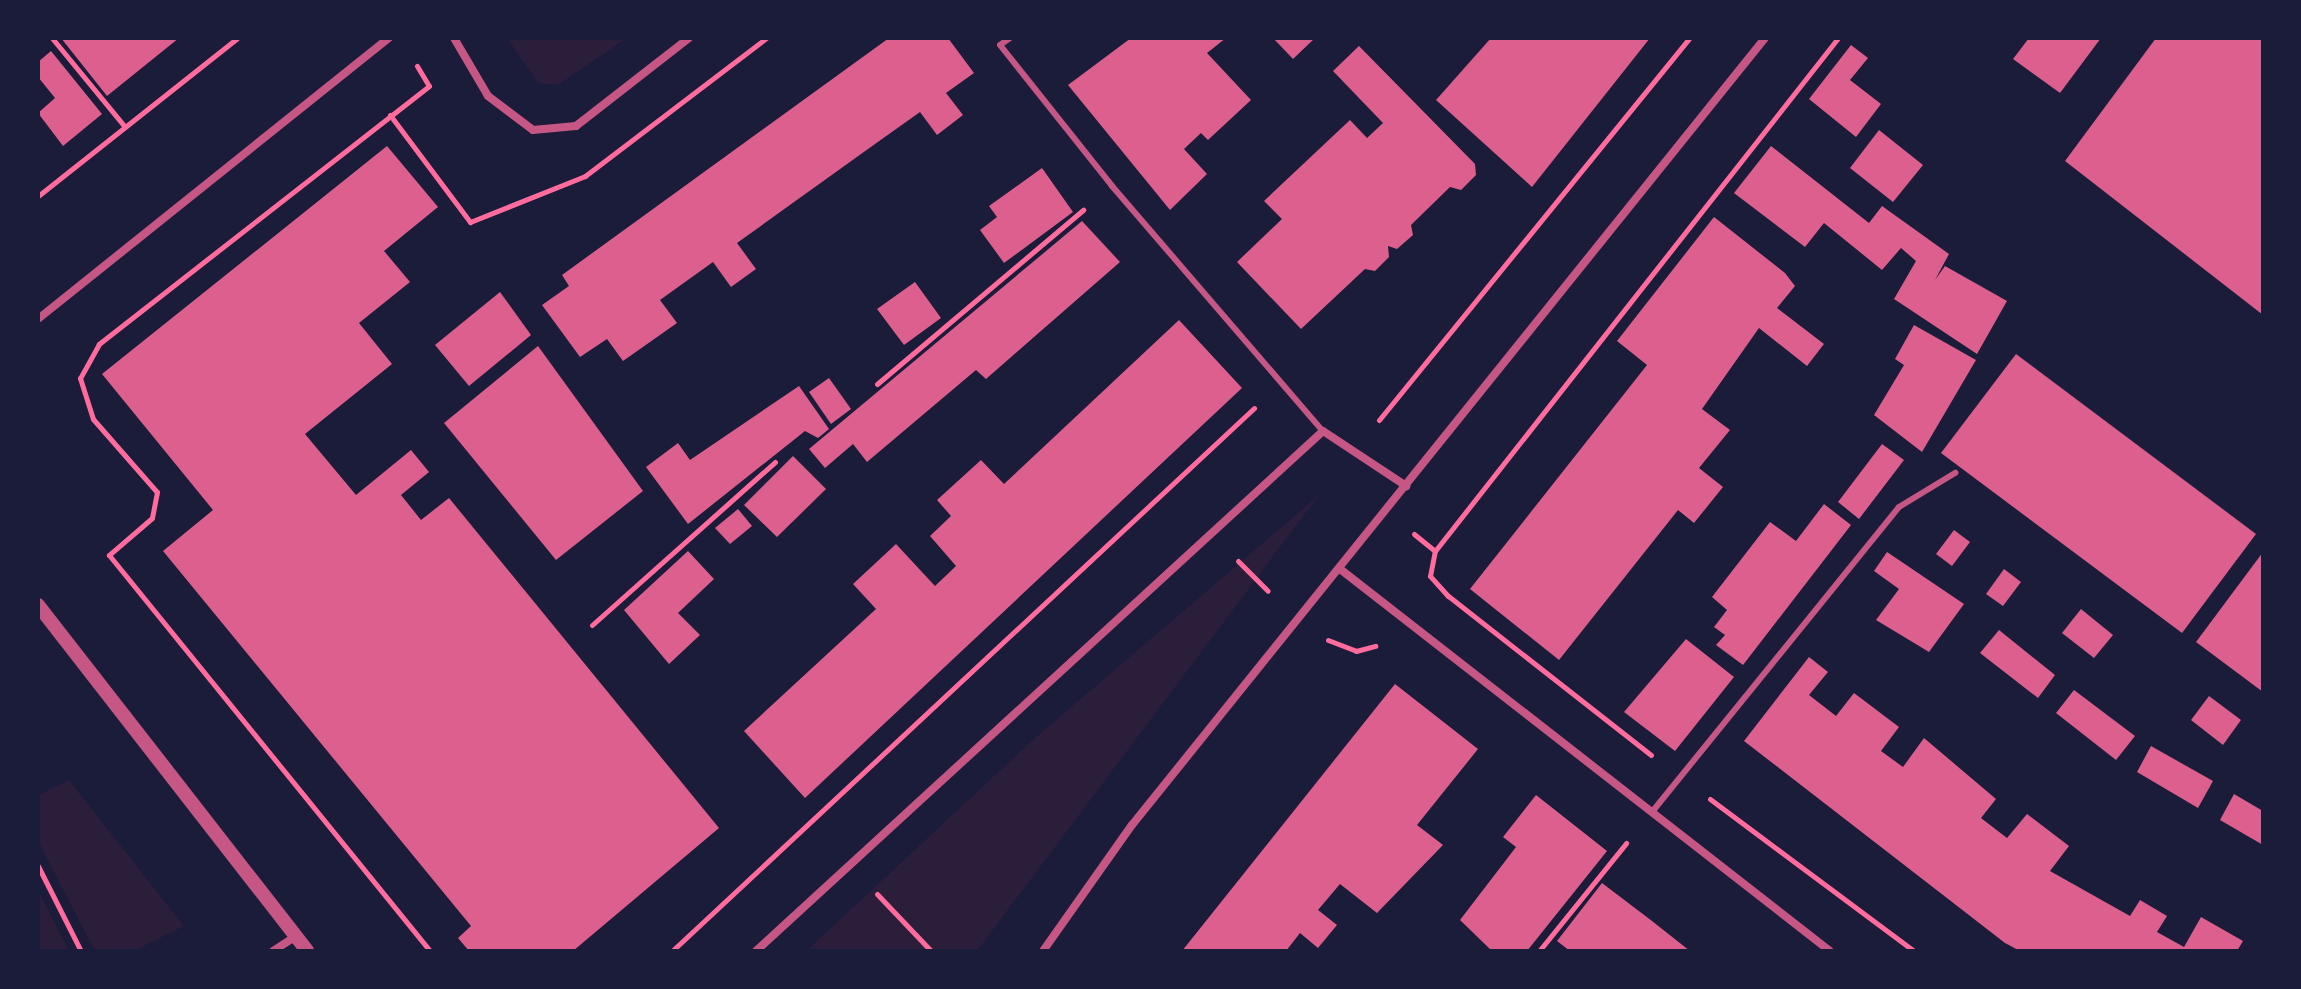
<!DOCTYPE html>
<style>
body{margin:0}
#map{position:relative;width:2301px;height:989px;overflow:hidden;background:#1b1b3a;font-family:"Work Sans",sans-serif}
div>[style]{position:absolute}
[style*='--x']{left:calc(var(--x)*1px);top:calc(var(--y)*1px);width:calc(var(--w)*1px);rotate:calc(var(--a)*1deg)}
.green>*{inset:0;background:#2a1e3b}
.building>*{inset:0;background:#dd5f8e}
.path>*{height:5px;margin:-2.5px;padding:0 2.5px;transform-origin:2.5px;border-radius:2.5px;background:#ff6b9d}
.service>*{height:6px;margin:-3px;padding:0 3px;transform-origin:3px;border-radius:3px;background:#c65784}
.minor>*{height:8px;margin:-4px;padding:0 4px;transform-origin:4px;border-radius:4px;background:#c65784}
.tertiary>*{height:14px;margin:-7px;padding:0 7px;transform-origin:7px;border-radius:7px;background:#c65784}
span{translate:-50% -50%;white-space:nowrap;text-align:center;line-height:1.15;-webkit-text-stroke:8px #1b1b3a;paint-order:stroke}
.frame{position:absolute;inset:0;border:40px solid #1b1b3a;pointer-events:none}
</style>
<div id="map">
<div class="green">
<i style="clip-path:polygon(507px 38px,627px 38px,558px 85px,538px 83px)"></i>
<i style="clip-path:polygon(1319px 495px,977px 951px,806px 951px,1036px 737px)"></i>
<i style="clip-path:polygon(69px 780px,184px 926px,134px 951px,95px 951px,38px 841px,38px 795px)"></i>
<i style="clip-path:polygon(38px 890px,69px 951px,38px 951px)"></i>
</div>
<div class="building">
<i style="clip-path:polygon(61px 38px,179px 38px,107px 96px)"></i>
<i style="clip-path:polygon(889px 38px,948px 38px,974px 73px,946px 93px,963px 115px,937px 135px,920px 112px,868px 149px,737px 243px,756px 269px,731px 287px,713px 262px,660px 300px,677px 323px,623px 361px,607px 339px,580px 357px,542px 305px,569px 286px,562px 275px)"></i>
<i style="clip-path:polygon(1131px 38px,1226px 38px,1207px 53px,1251px 100px,1208px 140px,1201px 133px,1184px 149px,1207px 174px,1170px 210px,1068px 85px)"></i>
<i style="clip-path:polygon(1273px 38px,1315px 38px,1293px 59px)"></i>
<i style="clip-path:polygon(1491px 38px,1650px 38px,1532px 187px,1436px 100px)"></i>
<i style="clip-path:polygon(2029px 38px,2101px 38px,2060px 93px,2013px 59px)"></i>
<i style="clip-path:polygon(2156px 38px,2263px 38px,2263px 315px,2065px 161px)"></i>
<i style="clip-path:polygon(1851px 45px,1868px 58px,1850px 80px,1881px 104px,1856px 137px,1809px 99px)"></i>
<i style="clip-path:polygon(1359px 46px,1475px 164px,1476px 175px,1461px 190px,1450px 187px,1411px 225px,1413px 235px,1397px 249px,1388px 246px,1389px 257px,1375px 271px,1365px 269px,1301px 329px,1237px 262px,1282px 219px,1264px 201px,1350px 120px,1367px 138px,1383px 123px,1333px 71px)"></i>
<i style="clip-path:polygon(51px 51px,102px 114px,63px 146px,38px 113px,55px 98px,38px 77px,38px 62px)"></i>
<i style="clip-path:polygon(1879px 130px,1923px 165px,1893px 202px,1850px 168px)"></i>
<i style="clip-path:polygon(387px 146px,438px 207px,384px 251px,410px 282px,359px 323px,392px 364px,305px 434px,356px 495px,411px 450px,429px 472px,401px 495px,421px 520px,449px 498px,719px 828px,573px 951px,469px 951px,458px 938px,471px 926px,163px 551px,213px 510px,102px 374px)"></i>
<i style="clip-path:polygon(1771px 146px,1869px 223px,1882px 206px,1949px 254px,1935px 280px,1945px 266px,2007px 301px,1977px 354px,1894px 299px,1916px 261px,1901px 248px,1882px 270px,1824px 223px,1805px 247px,1734px 193px)"></i>
<i style="clip-path:polygon(1042px 168px,1073px 212px,1004px 263px,980px 230px,997px 217px,989px 206px)"></i>
<i style="clip-path:polygon(1714px 217px,1785px 273px,1795px 286px,1777px 308px,1824px 344px,1807px 366px,1759px 328px,1702px 409px,1730px 430px,1699px 468px,1723px 487px,1694px 523px,1678px 510px,1559px 660px,1470px 589px,1647px 365px,1617px 341px)"></i>
<i style="clip-path:polygon(1082px 221px,1120px 262px,986px 379px,976px 370px,867px 462px,853px 444px,825px 468px,809px 449px)"></i>
<i style="clip-path:polygon(915px 282px,941px 318px,904px 345px,877px 309px)"></i>
<i style="clip-path:polygon(500px 292px,531px 335px,469px 386px,435px 345px)"></i>
<i style="clip-path:polygon(1179px 320px,1242px 388px,805px 798px,744px 731px,876px 609px,853px 584px,896px 544px,935px 586px,956px 566px,930px 536px,951px 516px,937px 500px,981px 460px,1004px 484px)"></i>
<i style="clip-path:polygon(1914px 325px,1976px 360px,1922px 452px,1874px 415px,1904px 365px,1895px 359px)"></i>
<i style="clip-path:polygon(538px 346px,643px 491px,556px 560px,444px 423px)"></i>
<i style="clip-path:polygon(2016px 354px,2256px 534px,2182px 633px,1941px 453px)"></i>
<i style="clip-path:polygon(829px 378px,851px 409px,831px 424px,809px 392px)"></i>
<i style="clip-path:polygon(799px 386px,829px 429px,818px 438px,805px 431px,688px 524px,646px 467px,678px 443px,690px 460px)"></i>
<i style="clip-path:polygon(1882px 444px,1904px 460px,1859px 519px,1838px 502px)"></i>
<i style="clip-path:polygon(793px 456px,826px 489px,777px 537px,744px 505px)"></i>
<i style="clip-path:polygon(1824px 504px,1851px 525px,1743px 665px,1716px 645px,1725px 635px,1714px 627px,1727px 610px,1712px 597px,1770px 522px,1796px 541px)"></i>
<i style="clip-path:polygon(738px 509px,752px 526px,730px 544px,715px 528px)"></i>
<i style="clip-path:polygon(1954px 530px,1970px 542px,1952px 566px,1936px 554px)"></i>
<i style="clip-path:polygon(688px 551px,714px 579px,678px 613px,700px 635px,669px 664px,624px 610px)"></i>
<i style="clip-path:polygon(1887px 552px,1964px 604px,1929px 652px,1876px 620px,1899px 589px,1874px 571px)"></i>
<i style="clip-path:polygon(2263px 552px,2263px 692px,2196px 642px)"></i>
<i style="clip-path:polygon(2004px 569px,2021px 582px,2003px 606px,1986px 594px)"></i>
<i style="clip-path:polygon(2081px 609px,2113px 635px,2094px 658px,2062px 633px)"></i>
<i style="clip-path:polygon(1999px 630px,2055px 675px,2038px 698px,1980px 653px)"></i>
<i style="clip-path:polygon(1686px 639px,1734px 677px,1675px 751px,1624px 712px)"></i>
<i style="clip-path:polygon(1809px 657px,1828px 672px,1809px 695px,1836px 716px,1854px 693px,1899px 727px,1881px 751px,1903px 767px,1924px 738px,1996px 799px,1981px 818px,2007px 838px,2027px 814px,2069px 846px,2050px 871px,2130px 916px,2140px 900px,2167px 916px,2157px 932px,2184px 947px,2201px 917px,2243px 941px,2237px 951px,2020px 951px,2005px 943px,1744px 741px)"></i>
<i style="clip-path:polygon(1395px 684px,1478px 749px,1417px 825px,1443px 845px,1377px 913px,1340px 884px,1318px 910px,1337px 925px,1318px 948px,1300px 933px,1286px 951px,1182px 951px)"></i>
<i style="clip-path:polygon(2074px 690px,2135px 736px,2116px 760px,2056px 713px)"></i>
<i style="clip-path:polygon(2209px 696px,2241px 720px,2223px 745px,2191px 720px)"></i>
<i style="clip-path:polygon(2151px 746px,2213px 781px,2198px 808px,2137px 772px)"></i>
<i style="clip-path:polygon(2234px 794px,2263px 811px,2263px 845px,2220px 820px)"></i>
<i style="clip-path:polygon(1536px 795px,1607px 851px,1527px 951px,1492px 951px,1460px 920px,1516px 847px,1503px 837px)"></i>
<i style="clip-path:polygon(1602px 883px,1652px 921px,1690px 951px,1570px 951px,1557px 941px)"></i>
</div>
<div class="path">
<i style="--x:52;--y:38;--w:115;--a:50.6"></i>
<i style="--x:417;--y:66;--w:23;--a:59"></i>
<i style="--x:429;--y:86;--w:419;--a:142"></i>
<i style="--x:99;--y:344;--w:39;--a:119"></i>
<i style="--x:80;--y:378;--w:43;--a:72.4"></i>
<i style="--x:93;--y:419;--w:97;--a:48.8"></i>
<i style="--x:157;--y:492;--w:26;--a:101"></i>
<i style="--x:152;--y:518;--w:57;--a:139.3"></i>
<i style="--x:109;--y:555;--w:510;--a:50.97"></i>
<i style="--x:390;--y:115;--w:134;--a:53.2"></i>
<i style="--x:470;--y:222;--w:124;--a:-21.8"></i>
<i style="--x:585;--y:176;--w:228;--a:-37.3"></i>
<i style="--x:38;--y:196;--w:254;--a:-38.4"></i>
<i style="--x:877;--y:384;--w:270;--a:-40.2"></i>
<i style="--x:1379;--y:420;--w:492;--a:-50.9"></i>
<i style="--x:1414;--y:534;--w:27;--a:39"></i>
<i style="--x:1238;--y:561;--w:42;--a:45"></i>
<i style="--x:592;--y:625;--w:245;--a:-41.7"></i>
<i style="--x:1328;--y:640;--w:30;--a:21"></i>
<i style="--x:1356;--y:651;--w:20;--a:-15"></i>
<i style="--x:1651;--y:755;--w:258;--a:-141.9"></i>
<i style="--x:1448;--y:596;--w:27;--a:-132"></i>
<i style="--x:1430;--y:576;--w:25;--a:-79"></i>
<i style="--x:1435;--y:551;--w:652;--a:-51.85"></i>
<i style="--x:1710;--y:799;--w:254;--a:36.7"></i>
<i style="--x:38;--y:866;--w:95;--a:63.2"></i>
<i style="--x:877;--y:894;--w:79;--a:46.5"></i>
<i style="--x:672;--y:951;--w:796;--a:-43.01"></i>
<i style="--x:1539;--y:951;--w:139;--a:-51.1"></i>
</div>
<div class="service">
<i style="--x:1010;--y:38;--w:12;--a:145"></i>
<i style="--x:1000;--y:45;--w:180;--a:51.5"></i>
<i style="--x:1112;--y:186;--w:323;--a:49.3"></i>
<i style="--x:1652;--y:812;--w:392;--a:-51"></i>
<i style="--x:1899;--y:507;--w:66;--a:-31.3"></i>
</div>
<div class="minor">
<i style="--x:454;--y:38;--w:67;--a:59.6"></i>
<i style="--x:488;--y:96;--w:56;--a:37.1"></i>
<i style="--x:533;--y:130;--w:43;--a:-5.3"></i>
<i style="--x:576;--y:126;--w:143;--a:-37.9"></i>
<i style="--x:38;--y:319;--w:450;--a:-38.7"></i>
<i style="--x:1340;--y:569;--w:621;--a:37.94"></i>
<i style="--x:273;--y:951;--w:27;--a:-33"></i>
<i style="--x:756;--y:951;--w:769;--a:-42.52"></i>
<i style="--x:1323;--y:431;--w:100;--a:33.5"></i>
<i style="--x:1043;--y:951;--w:154;--a:-54.8"></i>
<i style="--x:1132;--y:825;--w:1010;--a:-51.19"></i>
</div>
<div class="tertiary">
<i style="--x:38;--y:605;--w:438;--a:52.1"></i>
</div>
<div class="frame"></div>
</div>
